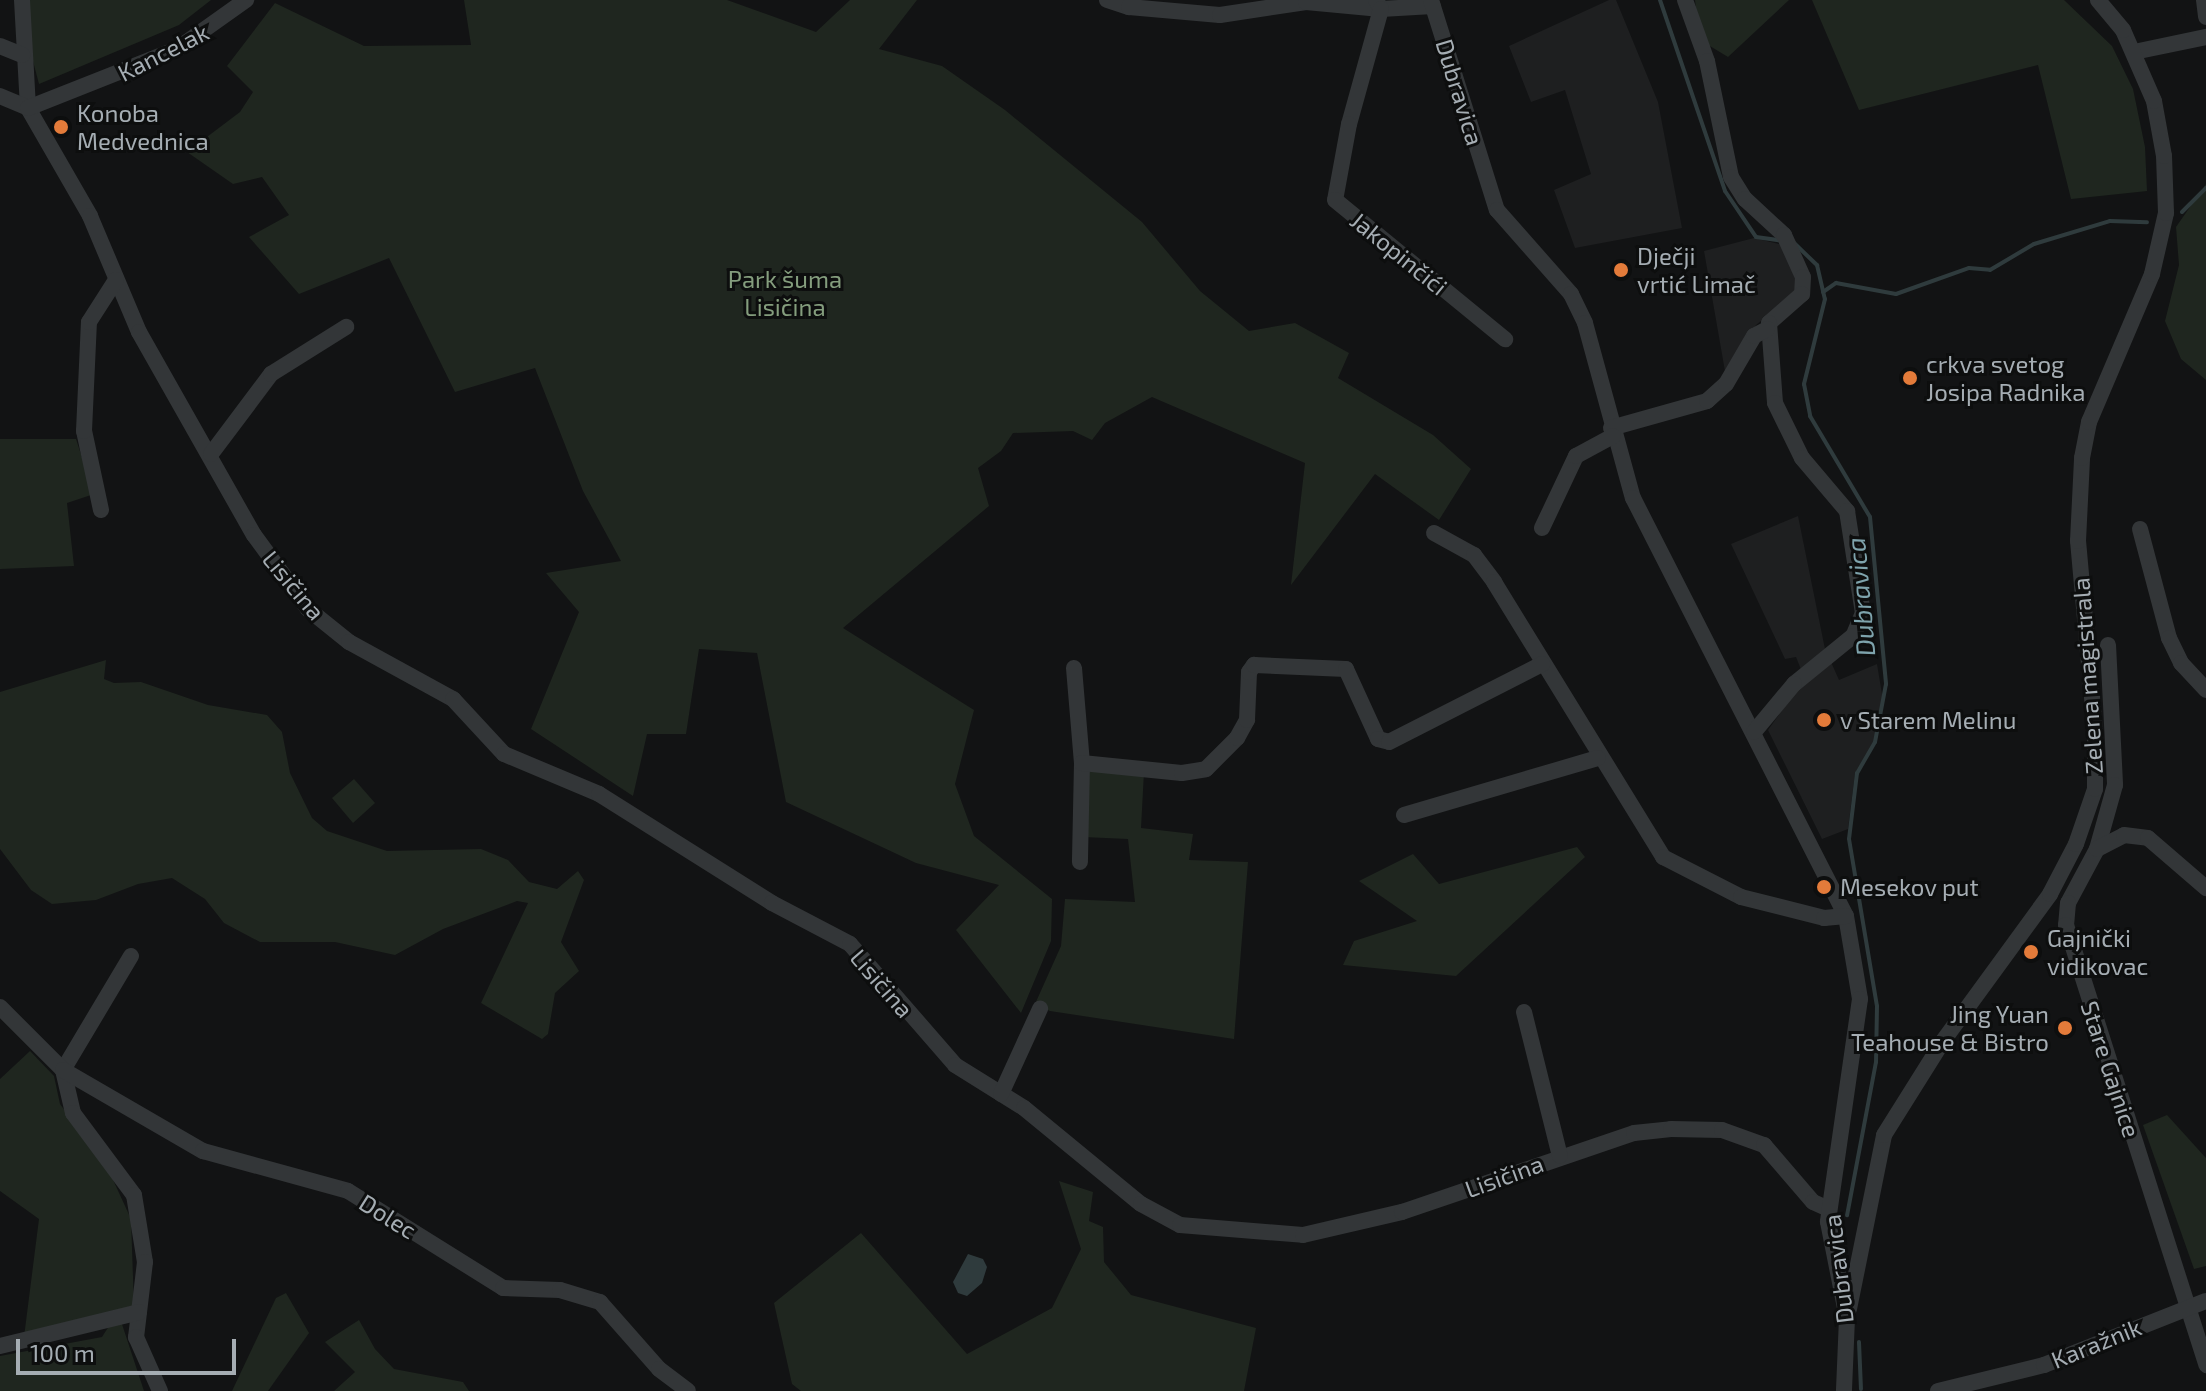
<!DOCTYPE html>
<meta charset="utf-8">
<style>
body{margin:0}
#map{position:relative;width:2206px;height:1391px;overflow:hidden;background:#121314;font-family:"Exo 2",sans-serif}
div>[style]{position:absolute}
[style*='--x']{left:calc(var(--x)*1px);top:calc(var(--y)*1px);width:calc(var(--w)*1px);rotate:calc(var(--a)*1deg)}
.built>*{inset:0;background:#1e1f20}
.green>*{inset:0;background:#1f261f}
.water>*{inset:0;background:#2f3b3d}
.stream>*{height:4px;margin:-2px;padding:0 2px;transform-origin:2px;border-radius:2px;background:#2f3b3d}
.minor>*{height:16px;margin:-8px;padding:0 8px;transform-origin:8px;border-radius:8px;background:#333638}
.dots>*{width:22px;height:22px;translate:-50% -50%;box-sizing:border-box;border:4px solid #0d0e0e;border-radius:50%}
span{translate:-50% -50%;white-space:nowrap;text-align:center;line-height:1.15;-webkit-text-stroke:6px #0d0e0e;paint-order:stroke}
.street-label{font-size:24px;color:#a5adb3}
.poi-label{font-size:24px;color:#a5adb3}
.left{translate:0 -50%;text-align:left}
.right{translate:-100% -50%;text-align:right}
.park-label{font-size:24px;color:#849d7d}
.water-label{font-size:26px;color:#7ea3ac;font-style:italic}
.scale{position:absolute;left:16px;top:1339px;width:220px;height:36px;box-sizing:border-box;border:4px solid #a5adb3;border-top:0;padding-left:10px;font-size:24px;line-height:28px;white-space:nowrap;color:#a5adb3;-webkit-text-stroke:6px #0d0e0e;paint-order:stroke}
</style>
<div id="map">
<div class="built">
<i style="clip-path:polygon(1609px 0,1616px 0,1658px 102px,1682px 228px,1575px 248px,1554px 190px,1591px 174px,1565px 90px,1531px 102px,1509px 46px)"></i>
<i style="clip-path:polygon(1754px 238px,1783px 245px,1799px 290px,1756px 325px,1726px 377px,1704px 251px)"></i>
<i style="clip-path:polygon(1798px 516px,1826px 654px,1802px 672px,1796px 657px,1785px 659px,1731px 544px)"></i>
<i style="clip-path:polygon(1831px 662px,1839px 680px,1877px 664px,1883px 700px,1874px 740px,1855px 773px,1848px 829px,1822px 839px,1768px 730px,1796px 691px)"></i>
</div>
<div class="green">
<i style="clip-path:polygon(17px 0,211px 0,179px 25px,39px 84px)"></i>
<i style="clip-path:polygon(464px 0,727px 0,816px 32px,850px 0,917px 0,879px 49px,942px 66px,1005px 110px,1142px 222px,1200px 291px,1249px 331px,1295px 323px,1349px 353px,1338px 378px,1433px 435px,1471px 469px,1439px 520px,1375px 474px,1291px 585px,1305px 463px,1152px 397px,1105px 423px,1092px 440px,1073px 431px,1013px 433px,1001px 451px,978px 468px,989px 506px,843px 628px,974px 710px,955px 784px,974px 836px,1052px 899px,1051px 941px,1021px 1013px,956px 930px,999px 885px,916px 863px,786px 802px,757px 653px,699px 649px,686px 734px,647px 734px,633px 796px,531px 729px,579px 612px,546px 573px,621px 561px,583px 491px,535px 368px,455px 392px,389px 258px,299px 294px,249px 237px,289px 215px,262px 177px,233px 184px,187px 152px,240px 112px,253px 92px,227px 66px,275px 3px,364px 46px,471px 45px)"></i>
<i style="clip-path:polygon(1695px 0,1789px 0,1728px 57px,1700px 40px)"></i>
<i style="clip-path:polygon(1812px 0,2064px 0,2112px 46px,2133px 89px,2145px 147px,2147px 191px,2071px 199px,2038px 65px,1859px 110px)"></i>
<i style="clip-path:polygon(2206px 184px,2206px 380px,2181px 359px,2165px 321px,2179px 265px,2176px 227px)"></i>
<i style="clip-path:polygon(0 439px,76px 439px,94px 494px,67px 503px,74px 566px,0 569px)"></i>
<i style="clip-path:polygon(106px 660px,104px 679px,114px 683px,141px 682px,208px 705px,267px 715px,282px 732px,290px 773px,312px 818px,327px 831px,387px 851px,481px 849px,508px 860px,529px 882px,557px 889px,578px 871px,584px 880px,561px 942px,579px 971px,555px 993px,548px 1034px,542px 1039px,481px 1003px,528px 903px,517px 901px,443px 929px,395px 955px,335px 942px,260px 942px,224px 923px,205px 899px,172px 878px,138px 884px,96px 900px,52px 904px,31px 890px,0 849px,0 692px)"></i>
<i style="clip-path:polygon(1079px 771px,1144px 772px,1141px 828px,1193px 834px,1189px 860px,1248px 862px,1234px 1039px,1050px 1011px,1035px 1004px,1061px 946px,1065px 899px,1135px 902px,1128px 839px,1083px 837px)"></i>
<i style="clip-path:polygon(354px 779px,375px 803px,353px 823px,332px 798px)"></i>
<i style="clip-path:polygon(1577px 847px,1585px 857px,1456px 976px,1343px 965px,1354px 941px,1417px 921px,1359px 881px,1413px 854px,1439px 884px)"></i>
<i style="clip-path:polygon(30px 1051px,54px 1076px,60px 1104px,109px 1171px,131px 1219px,134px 1306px,24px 1337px,39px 1219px,0 1191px,0 1079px)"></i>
<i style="clip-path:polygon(2167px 1115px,2206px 1158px,2206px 1266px,2194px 1269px,2143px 1125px)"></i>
<i style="clip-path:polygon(1059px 1181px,1093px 1192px,1089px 1221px,1103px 1227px,1104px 1262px,1131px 1295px,1256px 1328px,1244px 1391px,801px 1391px,792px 1384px,774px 1303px,861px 1233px,967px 1354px,1052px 1308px,1081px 1249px)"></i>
<i style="clip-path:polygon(286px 1293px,309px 1333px,268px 1391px,232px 1391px,276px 1298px)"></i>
<i style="clip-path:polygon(118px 1312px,144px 1391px,0 1391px,0 1356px,102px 1337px)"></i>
<i style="clip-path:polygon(359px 1320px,375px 1349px,394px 1369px,463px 1382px,469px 1391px,334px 1391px,355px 1372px,325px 1342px)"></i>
</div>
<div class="water">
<i style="clip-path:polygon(968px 1254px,983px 1259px,987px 1267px,982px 1283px,967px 1296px,958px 1293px,953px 1282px)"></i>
</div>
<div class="stream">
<i style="--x:1660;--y:0;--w:202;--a:71.2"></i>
<i style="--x:1725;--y:191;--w:55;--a:56"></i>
<i style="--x:1756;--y:237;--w:27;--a:8"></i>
<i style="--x:2182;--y:212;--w:34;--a:-45"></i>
<i style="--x:1792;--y:241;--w:35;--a:44"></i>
<i style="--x:1817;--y:265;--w:35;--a:77"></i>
<i style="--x:1825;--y:299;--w:88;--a:103.9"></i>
<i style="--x:1804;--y:384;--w:33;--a:79"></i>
<i style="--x:1810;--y:416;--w:117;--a:59.3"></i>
<i style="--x:1870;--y:517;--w:168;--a:84.5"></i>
<i style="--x:1886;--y:684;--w:59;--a:100.7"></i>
<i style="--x:1875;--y:742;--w:36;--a:120"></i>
<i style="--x:1857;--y:773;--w:66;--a:96.9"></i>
<i style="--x:1849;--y:839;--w:169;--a:80.5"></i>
<i style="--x:1877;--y:1006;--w:56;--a:91"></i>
<i style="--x:1876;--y:1062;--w:156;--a:100.7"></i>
<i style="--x:1823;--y:292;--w:16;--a:-35"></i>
<i style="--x:1836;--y:283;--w:61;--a:10.4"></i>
<i style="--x:1896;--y:294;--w:77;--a:-19.6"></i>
<i style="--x:1969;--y:268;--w:21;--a:5"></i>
<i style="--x:1990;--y:270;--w:51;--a:-30.6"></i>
<i style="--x:2034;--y:244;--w:79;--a:-16.8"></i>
<i style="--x:2110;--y:221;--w:37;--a:2"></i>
<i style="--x:1859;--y:1342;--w:47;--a:87.6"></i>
</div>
<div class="minor">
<i style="--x:22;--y:0;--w:108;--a:86.8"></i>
<i style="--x:28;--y:108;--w:125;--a:60.1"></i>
<i style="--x:90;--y:216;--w:126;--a:67.1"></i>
<i style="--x:139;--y:332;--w:233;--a:60.5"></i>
<i style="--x:254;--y:535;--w:92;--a:53.9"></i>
<i style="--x:308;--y:609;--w:53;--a:38.8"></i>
<i style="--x:349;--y:642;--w:119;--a:28.7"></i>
<i style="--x:453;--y:699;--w:75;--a:47.2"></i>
<i style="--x:504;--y:754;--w:103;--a:22.8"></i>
<i style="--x:599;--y:794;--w:204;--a:32.2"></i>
<i style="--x:772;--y:903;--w:88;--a:27.7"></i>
<i style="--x:850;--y:944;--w:160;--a:49"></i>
<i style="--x:955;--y:1065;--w:81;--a:31.9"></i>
<i style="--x:1024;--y:1108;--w:151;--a:39.4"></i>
<i style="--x:1141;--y:1204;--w:44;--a:28.3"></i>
<i style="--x:1180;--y:1225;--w:123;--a:4.6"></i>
<i style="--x:1303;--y:1235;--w:102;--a:-13.1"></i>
<i style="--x:1402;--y:1212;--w:245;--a:-18.8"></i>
<i style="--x:1634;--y:1133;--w:37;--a:-6"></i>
<i style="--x:1671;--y:1129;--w:51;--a:1.1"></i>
<i style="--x:1722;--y:1130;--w:45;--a:19.7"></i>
<i style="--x:1764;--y:1145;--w:75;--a:49.3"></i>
<i style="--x:1813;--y:1202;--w:17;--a:24"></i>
<i style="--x:1107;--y:0;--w:23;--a:18"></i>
<i style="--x:1129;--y:7;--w:91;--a:5"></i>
<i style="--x:1220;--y:15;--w:87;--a:-8.6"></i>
<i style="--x:1306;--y:2;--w:75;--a:5.3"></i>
<i style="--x:1381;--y:9;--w:52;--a:-3.3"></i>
<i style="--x:1376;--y:0;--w:10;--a:61"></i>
<i style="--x:1381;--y:9;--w:119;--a:105.5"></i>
<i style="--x:1349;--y:124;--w:77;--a:100.4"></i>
<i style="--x:1335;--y:200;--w:220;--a:39.3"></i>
<i style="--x:1431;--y:0;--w:220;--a:72.6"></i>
<i style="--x:1497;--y:210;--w:112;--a:48.6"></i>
<i style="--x:1571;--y:294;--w:32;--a:64"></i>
<i style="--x:1585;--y:323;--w:181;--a:74.7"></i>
<i style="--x:1633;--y:498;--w:469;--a:63"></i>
<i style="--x:1846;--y:916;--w:84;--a:80.4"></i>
<i style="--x:1860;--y:999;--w:225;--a:98.2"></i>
<i style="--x:1828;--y:1222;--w:98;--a:78.8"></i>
<i style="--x:1847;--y:1318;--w:73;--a:92.4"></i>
<i style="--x:1685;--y:0;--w:65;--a:70.2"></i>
<i style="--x:1707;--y:61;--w:118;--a:78.3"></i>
<i style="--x:1731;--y:177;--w:26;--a:58"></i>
<i style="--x:1745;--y:199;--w:53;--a:42.7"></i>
<i style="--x:1784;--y:235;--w:46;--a:65.7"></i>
<i style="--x:1803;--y:277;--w:17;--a:93"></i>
<i style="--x:1802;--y:294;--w:44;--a:138.7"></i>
<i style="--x:1769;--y:323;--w:80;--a:85.7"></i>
<i style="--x:1775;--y:403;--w:61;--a:63.9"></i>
<i style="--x:1802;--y:458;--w:70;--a:49.7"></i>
<i style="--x:1847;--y:511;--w:103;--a:81.1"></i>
<i style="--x:1863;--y:613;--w:25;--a:113"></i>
<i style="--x:1853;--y:636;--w:76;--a:140.9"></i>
<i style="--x:1794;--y:684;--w:62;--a:129.8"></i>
<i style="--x:2204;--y:0;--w:17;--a:83"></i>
<i style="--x:0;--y:46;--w:24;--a:22"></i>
<i style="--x:2134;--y:52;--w:74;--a:-11.8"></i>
<i style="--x:0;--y:96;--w:30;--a:23"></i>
<i style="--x:28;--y:108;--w:160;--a:-21.6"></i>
<i style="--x:177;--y:49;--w:85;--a:-35.4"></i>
<i style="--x:1611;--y:428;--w:100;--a:-15.7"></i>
<i style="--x:1707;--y:401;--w:25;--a:-42"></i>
<i style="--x:1726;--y:384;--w:56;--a:-59.7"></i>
<i style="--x:1754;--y:336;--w:15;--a:-28"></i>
<i style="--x:211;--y:454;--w:100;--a:-53.1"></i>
<i style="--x:271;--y:374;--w:89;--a:-32.1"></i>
<i style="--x:101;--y:510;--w:81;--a:-102.1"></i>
<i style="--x:84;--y:431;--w:109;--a:-87.4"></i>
<i style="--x:89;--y:322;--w:50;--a:-57.3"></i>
<i style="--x:1542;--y:528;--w:80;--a:-64.7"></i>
<i style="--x:1576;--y:456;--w:42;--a:-28.4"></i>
<i style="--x:2140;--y:529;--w:113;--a:75.1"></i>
<i style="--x:2169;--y:638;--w:28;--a:64"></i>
<i style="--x:2181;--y:663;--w:37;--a:47"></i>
<i style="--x:1434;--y:533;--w:46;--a:28.8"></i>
<i style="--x:1474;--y:555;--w:34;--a:53"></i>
<i style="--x:1494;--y:582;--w:323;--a:58.4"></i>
<i style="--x:1663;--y:857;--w:88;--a:27.1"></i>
<i style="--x:1741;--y:897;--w:86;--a:14.2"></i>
<i style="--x:1824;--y:918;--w:22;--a:-5"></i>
<i style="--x:2108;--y:645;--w:140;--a:87.1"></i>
<i style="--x:2115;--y:785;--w:66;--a:105.7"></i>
<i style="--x:2097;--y:849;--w:61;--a:118.2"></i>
<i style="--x:2068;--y:903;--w:22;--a:95"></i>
<i style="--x:2066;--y:925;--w:462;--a:72.3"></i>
<i style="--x:1074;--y:668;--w:95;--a:85.2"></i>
<i style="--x:1082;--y:763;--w:99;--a:91.2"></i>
<i style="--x:1082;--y:763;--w:100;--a:5.7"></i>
<i style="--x:1182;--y:773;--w:24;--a:-9"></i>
<i style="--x:1206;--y:769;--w:44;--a:-45"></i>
<i style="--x:1237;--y:738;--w:21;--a:-61"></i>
<i style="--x:1247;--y:720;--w:48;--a:-87.6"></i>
<i style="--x:1249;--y:672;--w:9;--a:-54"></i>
<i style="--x:1254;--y:665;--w:92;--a:2.5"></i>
<i style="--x:1346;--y:669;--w:77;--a:65.4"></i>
<i style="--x:1378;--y:739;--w:11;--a:15"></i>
<i style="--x:1389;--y:742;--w:172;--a:-27"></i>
<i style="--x:1404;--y:815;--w:202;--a:-16.4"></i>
<i style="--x:2097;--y:849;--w:30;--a:-27"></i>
<i style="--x:2124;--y:835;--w:24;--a:7"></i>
<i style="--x:2148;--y:838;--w:77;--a:40.8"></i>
<i style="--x:131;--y:956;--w:133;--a:120.8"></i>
<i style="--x:63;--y:1070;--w:44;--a:76.9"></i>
<i style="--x:73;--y:1113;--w:102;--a:53.4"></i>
<i style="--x:134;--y:1195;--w:68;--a:80.7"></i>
<i style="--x:145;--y:1262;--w:76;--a:96.8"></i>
<i style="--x:136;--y:1337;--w:59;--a:66"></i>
<i style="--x:0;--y:1007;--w:89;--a:45"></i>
<i style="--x:63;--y:1070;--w:162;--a:30.1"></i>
<i style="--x:203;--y:1151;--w:150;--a:15.4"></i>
<i style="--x:348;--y:1191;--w:183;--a:32"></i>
<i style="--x:503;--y:1288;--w:57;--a:2"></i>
<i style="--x:560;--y:1290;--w:42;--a:16.7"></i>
<i style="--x:600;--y:1302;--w:89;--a:48.6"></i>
<i style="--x:659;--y:1369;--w:36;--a:37"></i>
<i style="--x:1524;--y:1012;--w:148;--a:76"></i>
<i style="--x:1001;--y:1094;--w:94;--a:-65.4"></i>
<i style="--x:1849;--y:1309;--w:177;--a:-78.6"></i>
<i style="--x:1884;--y:1135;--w:111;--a:-57.9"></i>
<i style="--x:1943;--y:1041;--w:182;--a:-53.9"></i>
<i style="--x:2050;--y:894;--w:56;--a:-62.5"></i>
<i style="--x:2076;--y:844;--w:58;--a:-70.9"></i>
<i style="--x:2095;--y:789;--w:58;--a:-90"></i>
<i style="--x:2095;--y:731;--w:191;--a:-95.1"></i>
<i style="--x:2078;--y:541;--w:83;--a:-87.2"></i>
<i style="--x:2082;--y:458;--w:37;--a:-79"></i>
<i style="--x:2089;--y:422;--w:161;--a:-66.9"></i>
<i style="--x:2152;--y:274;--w:63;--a:-77.1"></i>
<i style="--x:2166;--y:213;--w:57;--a:-92"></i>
<i style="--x:2164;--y:156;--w:56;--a:-100.3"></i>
<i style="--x:2154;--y:101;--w:77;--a:-113.6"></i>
<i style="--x:2123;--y:30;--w:39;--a:-130"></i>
<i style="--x:0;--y:1346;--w:143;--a:-13.7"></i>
<i style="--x:1938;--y:1391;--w:109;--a:-13.8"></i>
<i style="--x:2044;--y:1365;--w:174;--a:-21.6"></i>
</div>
<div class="dots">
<i style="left:61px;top:127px;background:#e37b3a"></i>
<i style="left:1621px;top:270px;background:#e37b3a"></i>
<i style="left:1910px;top:378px;background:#e37b3a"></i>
<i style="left:1824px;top:720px;background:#e37b3a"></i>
<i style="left:1824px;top:887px;background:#e37b3a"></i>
<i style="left:2031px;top:952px;background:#e37b3a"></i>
<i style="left:2065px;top:1028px;background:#e37b3a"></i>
</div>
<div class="street-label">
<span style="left:163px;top:52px;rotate:-27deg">Kancelak</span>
<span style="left:1460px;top:92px;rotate:73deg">Dubravica</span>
<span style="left:1399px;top:253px;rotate:39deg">Jakopinčići</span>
<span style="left:294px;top:585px;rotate:50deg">Lisičina</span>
<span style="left:2087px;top:676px;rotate:-94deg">Zelena magistrala</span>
<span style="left:882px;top:983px;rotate:49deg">Lisičina</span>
<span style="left:2111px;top:1069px;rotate:72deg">Stare Gajnice</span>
<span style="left:1504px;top:1176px;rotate:-20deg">Lisičina</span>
<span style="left:388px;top:1216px;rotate:32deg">Dolec</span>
<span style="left:1838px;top:1269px;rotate:-97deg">Dubravica</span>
<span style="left:2096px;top:1343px;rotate:-22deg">Karažnik</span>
</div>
<div class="poi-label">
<span class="left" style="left:77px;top:127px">Konoba<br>Medvednica</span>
<span class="left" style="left:1637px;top:270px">Dječji<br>vrtić Limač</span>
<span class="left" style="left:1926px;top:378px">crkva svetog<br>Josipa Radnika</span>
<span class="left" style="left:1840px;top:720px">v Starem Melinu</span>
<span class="left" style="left:1840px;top:887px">Mesekov put</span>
<span class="left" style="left:2047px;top:952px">Gajnički<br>vidikovac</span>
<span class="right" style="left:2049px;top:1028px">Jing Yuan<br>Teahouse &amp; Bistro</span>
</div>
<div class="park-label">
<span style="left:785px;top:293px">Park šuma<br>Lisičina</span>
</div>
<div class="water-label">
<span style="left:1860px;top:597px;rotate:-95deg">Dubravica</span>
</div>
<div class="scale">100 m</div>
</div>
